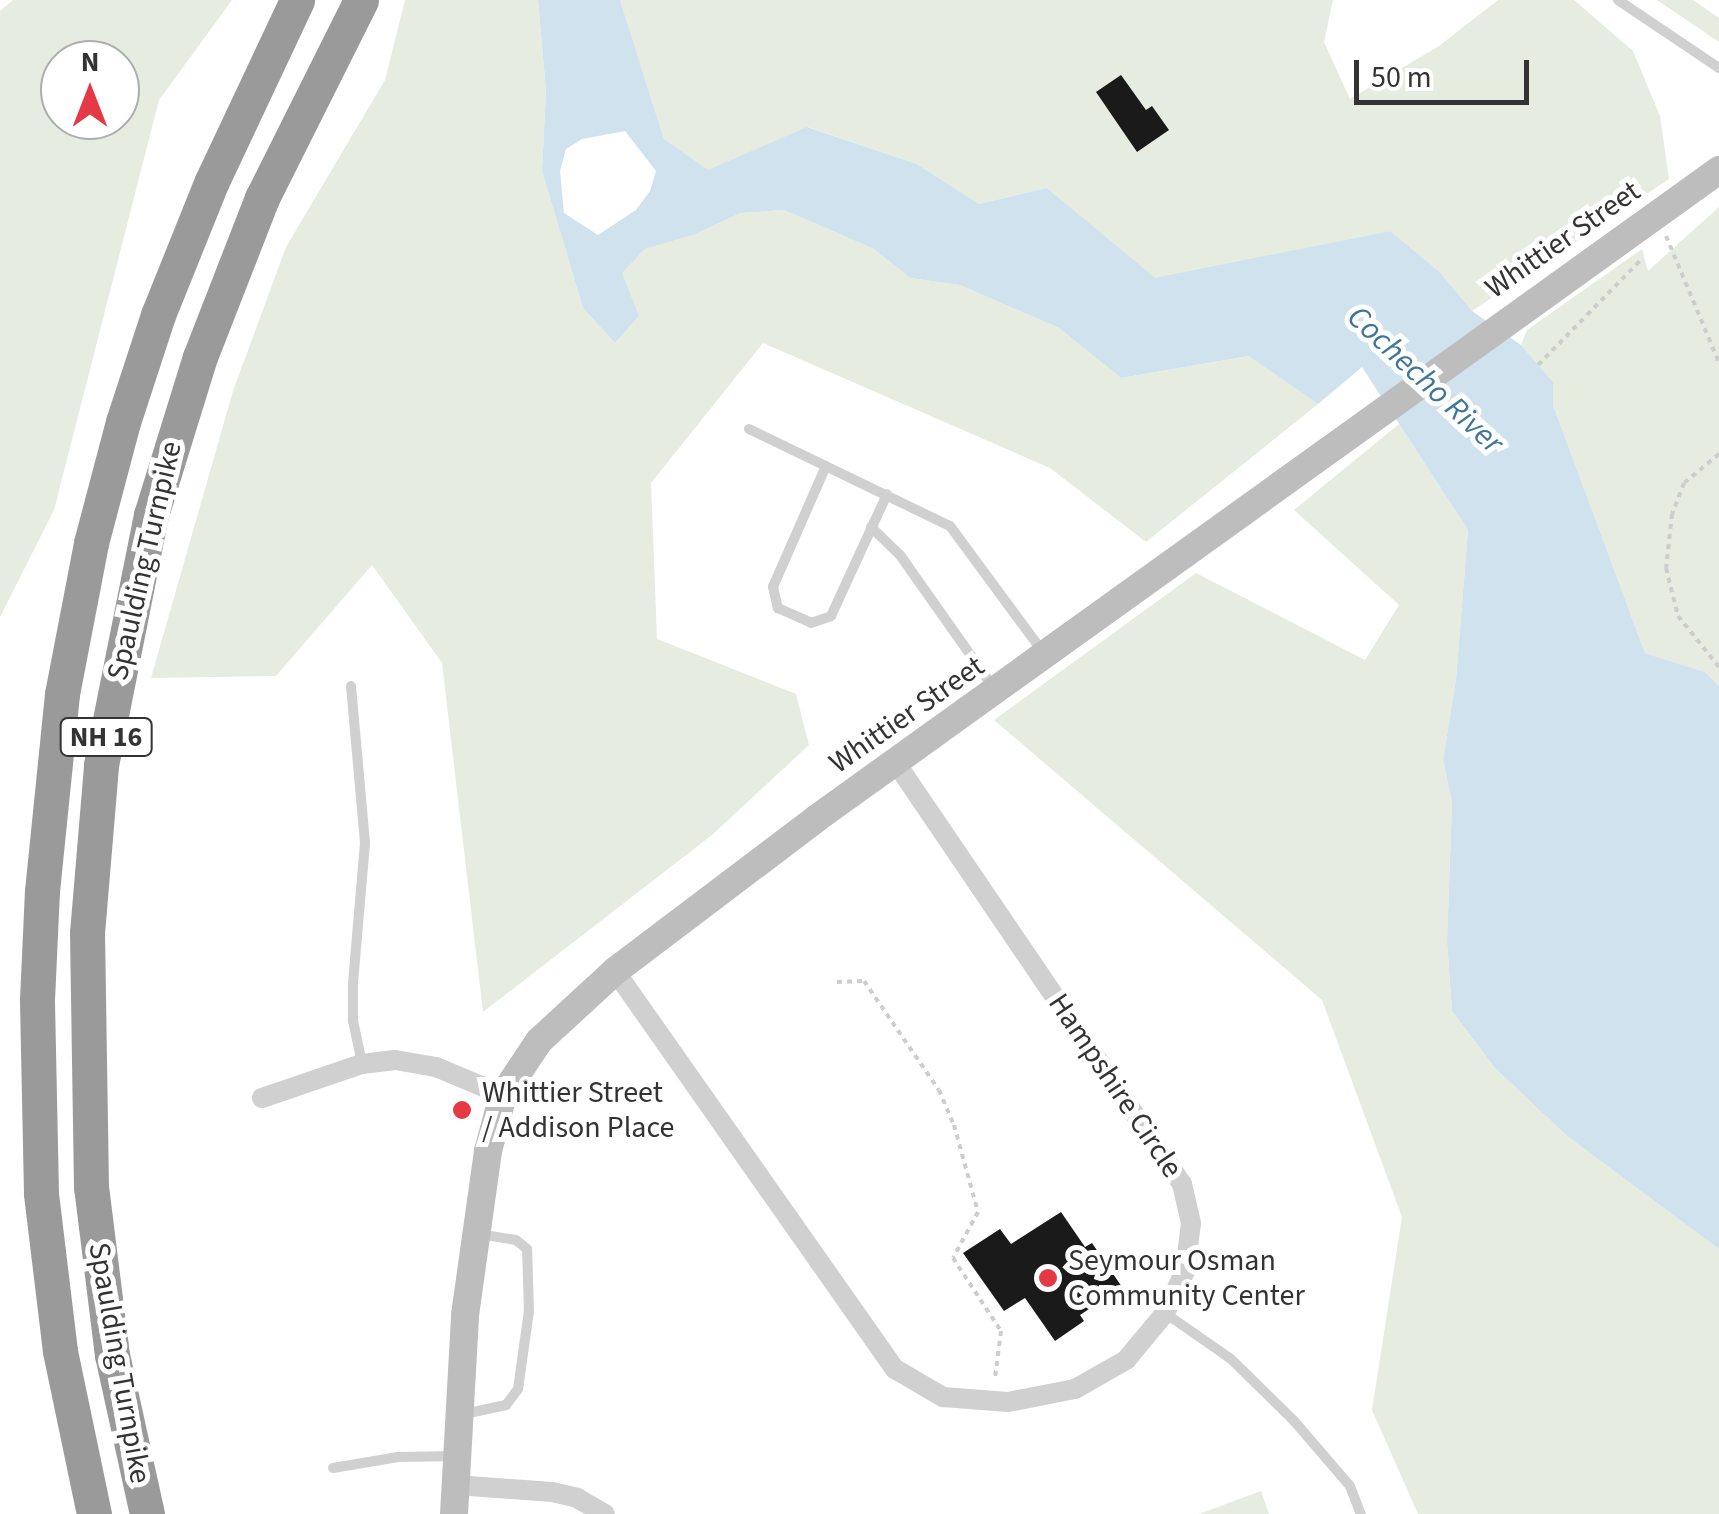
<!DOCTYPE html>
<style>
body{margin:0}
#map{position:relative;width:1719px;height:1514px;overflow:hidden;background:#fff;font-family:"Source Sans 3",sans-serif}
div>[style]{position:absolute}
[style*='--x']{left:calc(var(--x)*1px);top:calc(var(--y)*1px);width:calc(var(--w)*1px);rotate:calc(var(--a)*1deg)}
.green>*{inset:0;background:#e6ecdf}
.water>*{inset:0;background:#cfe2ee}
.building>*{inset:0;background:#1a1a1a}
.path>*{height:4px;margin-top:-2px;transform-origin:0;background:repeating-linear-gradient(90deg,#cdcdcd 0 5px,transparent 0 10px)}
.lane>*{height:10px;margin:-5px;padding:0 5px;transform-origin:5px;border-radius:5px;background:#d0d0d0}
.street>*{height:20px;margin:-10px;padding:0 10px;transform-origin:10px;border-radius:10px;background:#d0d0d0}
.secondary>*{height:28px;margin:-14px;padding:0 14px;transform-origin:14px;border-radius:14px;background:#bdbdbd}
.highway>*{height:35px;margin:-17.5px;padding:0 17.5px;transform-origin:17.5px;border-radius:17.5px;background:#9a9a9a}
.dots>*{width:28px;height:28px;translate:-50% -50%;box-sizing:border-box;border:5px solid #fff;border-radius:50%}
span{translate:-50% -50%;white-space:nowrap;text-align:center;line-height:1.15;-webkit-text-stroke:10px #fff;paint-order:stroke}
.shield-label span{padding:2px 8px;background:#fff;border:2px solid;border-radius:8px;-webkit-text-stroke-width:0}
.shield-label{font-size:28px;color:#333;font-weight:700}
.street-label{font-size:30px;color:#333}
.poi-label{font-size:30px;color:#333}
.left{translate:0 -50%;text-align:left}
.water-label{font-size:32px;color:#3f7597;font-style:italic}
.north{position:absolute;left:40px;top:40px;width:100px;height:100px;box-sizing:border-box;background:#fff;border:2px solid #adadad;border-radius:50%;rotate:0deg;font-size:28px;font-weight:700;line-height:40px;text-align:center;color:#333}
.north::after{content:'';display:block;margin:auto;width:35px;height:45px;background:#e63946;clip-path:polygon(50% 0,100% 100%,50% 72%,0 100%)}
.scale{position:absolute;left:1354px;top:60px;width:175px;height:45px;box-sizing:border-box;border:5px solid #333;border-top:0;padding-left:12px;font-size:30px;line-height:35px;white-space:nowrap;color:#333;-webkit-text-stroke:8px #fff;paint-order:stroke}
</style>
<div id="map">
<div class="green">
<i style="clip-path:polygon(evenodd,13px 0,232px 0,159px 100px,54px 510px,0 617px,0 11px,13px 0,60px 60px,120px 60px,120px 120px,60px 120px,60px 60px)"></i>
<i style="clip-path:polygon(405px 0,538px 0,546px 91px,542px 171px,583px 308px,615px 343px,639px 316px,621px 273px,645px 249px,693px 235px,741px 213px,784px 210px,874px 249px,910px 278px,960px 285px,1059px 328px,1121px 378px,1250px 356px,1318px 404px,1146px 542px,1050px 468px,763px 343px,651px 483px,657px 639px,796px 694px,809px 745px,712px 835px,483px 1012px,442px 663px,372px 565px,276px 676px,151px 678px,233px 391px,286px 247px,385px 80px)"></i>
<i style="clip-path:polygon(620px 0,1333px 0,1324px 42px,1350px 99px,1439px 46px,1498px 0,1574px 0,1633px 51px,1660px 116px,1669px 179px,1472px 311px,1440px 272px,1390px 231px,1155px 279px,1047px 188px,979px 204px,917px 164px,808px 127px,708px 171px,664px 139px)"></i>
<i style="clip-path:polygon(1657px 0,1693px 0,1719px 18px,1719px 42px)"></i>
<i style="clip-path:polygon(1719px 207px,1719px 686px,1705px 672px,1645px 653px,1553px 405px,1553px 382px,1521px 345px,1527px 330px,1642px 249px,1648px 271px)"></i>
<i style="clip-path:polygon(1399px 424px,1468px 530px,1456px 679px,1443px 760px,1452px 802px,1447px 942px,1452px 1011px,1495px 1068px,1567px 1136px,1719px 1249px,1719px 1514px,1418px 1514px,1372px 1410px,1402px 1217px,1322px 1000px,994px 720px,1196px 573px,1365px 660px,1399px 605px,1294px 510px)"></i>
<i style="clip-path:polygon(1261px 1491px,1269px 1514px,1199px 1514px)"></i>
</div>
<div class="water">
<i style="clip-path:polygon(evenodd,538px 0,620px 0,664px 139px,708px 170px,807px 127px,917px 164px,979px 204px,1047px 188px,1155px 278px,1390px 231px,1440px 272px,1472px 311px,1521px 345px,1553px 382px,1553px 405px,1645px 653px,1705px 672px,1719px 686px,1719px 1249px,1567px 1136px,1495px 1068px,1452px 1011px,1447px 942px,1452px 802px,1443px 760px,1456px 679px,1468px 530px,1362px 367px,1318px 404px,1249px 356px,1121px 378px,1059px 328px,960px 285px,910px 278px,874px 249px,784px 210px,741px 213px,693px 235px,645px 249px,622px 273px,639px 316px,615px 343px,583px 308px,542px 171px,546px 91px,538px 0,625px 131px,656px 171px,650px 191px,636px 210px,598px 235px,564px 213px,560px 171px,566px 149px,582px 139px,625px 131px)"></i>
</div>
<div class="building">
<i style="clip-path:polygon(1121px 75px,1146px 110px,1152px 106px,1169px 130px,1137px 152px,1096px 92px)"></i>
<i style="clip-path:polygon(1061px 1212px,1085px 1247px,1092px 1243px,1122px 1287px,1080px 1315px,1084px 1321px,1055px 1341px,1025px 1298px,1004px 1311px,963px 1253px,1000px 1229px,1011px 1244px)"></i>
</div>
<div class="path">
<i style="--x:1666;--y:236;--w:138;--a:67.3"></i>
<i style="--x:1538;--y:365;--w:147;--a:-45.6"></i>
<i style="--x:1719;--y:454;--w:45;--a:140.4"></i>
<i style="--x:1684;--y:483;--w:33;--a:111"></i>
<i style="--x:1672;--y:514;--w:54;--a:96.3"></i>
<i style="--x:1666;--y:568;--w:49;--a:76"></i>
<i style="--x:1678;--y:616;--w:65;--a:51.2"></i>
<i style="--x:837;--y:982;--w:27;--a:-2"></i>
<i style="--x:864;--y:981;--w:132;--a:55.5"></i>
<i style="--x:939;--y:1090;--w:38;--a:67"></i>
<i style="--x:954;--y:1125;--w:90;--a:74.6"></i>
<i style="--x:978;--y:1212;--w:52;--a:118.5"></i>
<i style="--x:953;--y:1258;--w:87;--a:56.7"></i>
<i style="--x:1001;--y:1331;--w:47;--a:97.3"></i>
</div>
<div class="lane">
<i style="--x:1618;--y:0;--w:122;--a:34"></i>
<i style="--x:749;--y:429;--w:223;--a:25.8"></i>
<i style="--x:950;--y:526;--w:155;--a:53.6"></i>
<i style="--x:826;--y:466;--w:132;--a:113.7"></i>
<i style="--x:773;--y:587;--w:22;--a:77"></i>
<i style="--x:778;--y:608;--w:36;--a:24"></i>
<i style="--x:811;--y:623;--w:21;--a:-19"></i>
<i style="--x:831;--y:616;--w:134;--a:-65.3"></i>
<i style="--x:871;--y:527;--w:40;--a:44"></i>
<i style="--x:900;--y:555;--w:161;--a:54.8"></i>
<i style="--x:351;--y:686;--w:158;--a:84.9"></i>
<i style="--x:365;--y:843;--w:142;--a:94.9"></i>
<i style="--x:353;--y:984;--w:37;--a:90"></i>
<i style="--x:353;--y:1021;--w:43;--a:77.9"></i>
<i style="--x:1165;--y:1313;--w:80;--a:34.9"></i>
<i style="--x:1231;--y:1359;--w:90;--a:44.5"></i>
<i style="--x:1295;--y:1422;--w:84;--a:49.3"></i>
<i style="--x:1350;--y:1486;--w:30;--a:69"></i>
<i style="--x:464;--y:1414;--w:43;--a:-12.1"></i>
<i style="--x:506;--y:1405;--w:20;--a:-53"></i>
<i style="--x:518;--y:1389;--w:79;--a:-82"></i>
<i style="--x:529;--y:1311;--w:62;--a:-91.8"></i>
<i style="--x:527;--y:1249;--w:14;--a:-141"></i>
<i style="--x:516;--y:1240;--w:39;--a:-171"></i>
<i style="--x:333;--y:1468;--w:66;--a:-9.6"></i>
<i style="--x:398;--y:1457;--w:59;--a:-1"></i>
</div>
<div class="street">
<i style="--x:615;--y:971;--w:487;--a:54.9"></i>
<i style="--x:895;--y:1369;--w:56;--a:30.3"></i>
<i style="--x:943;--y:1397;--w:65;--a:4.4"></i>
<i style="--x:1008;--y:1402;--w:68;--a:-11"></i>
<i style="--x:1075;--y:1389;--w:59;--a:-29.6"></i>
<i style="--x:1126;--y:1360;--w:61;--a:-50.3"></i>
<i style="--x:1165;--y:1313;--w:47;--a:-64.5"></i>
<i style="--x:1185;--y:1271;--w:48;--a:-82.9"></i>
<i style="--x:1191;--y:1223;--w:40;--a:-103"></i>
<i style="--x:1182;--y:1184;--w:509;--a:-124.19"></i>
<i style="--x:262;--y:1098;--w:106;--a:-18.8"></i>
<i style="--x:362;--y:1064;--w:33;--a:-7"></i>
<i style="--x:395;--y:1060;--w:42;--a:9.7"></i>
<i style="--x:436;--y:1067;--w:73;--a:22.7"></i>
<i style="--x:456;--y:1485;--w:96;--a:4.2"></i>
<i style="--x:552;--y:1492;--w:26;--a:13"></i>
<i style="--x:577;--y:1498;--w:32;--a:30"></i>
</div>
<div class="secondary">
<i style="--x:454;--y:1514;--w:199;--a:-86.8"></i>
<i style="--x:465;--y:1315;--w:166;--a:-82"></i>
<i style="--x:488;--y:1151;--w:58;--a:-75"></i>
<i style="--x:503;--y:1095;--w:65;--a:-56.3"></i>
<i style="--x:539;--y:1041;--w:103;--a:-42.6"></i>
<i style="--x:615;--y:971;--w:253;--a:-37.1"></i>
<i style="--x:817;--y:818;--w:1111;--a:-35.69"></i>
</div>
<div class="highway">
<i style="--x:94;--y:1514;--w:167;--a:-101.8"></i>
<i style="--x:60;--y:1351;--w:159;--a:-96.9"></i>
<i style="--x:41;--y:1193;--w:193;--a:-91.2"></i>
<i style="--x:37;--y:1000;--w:109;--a:-87.4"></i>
<i style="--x:42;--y:891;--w:198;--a:-84.2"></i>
<i style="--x:62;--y:694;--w:154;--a:-79.1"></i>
<i style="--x:91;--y:543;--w:125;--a:-75.2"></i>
<i style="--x:123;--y:422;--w:113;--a:-71.9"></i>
<i style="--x:158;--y:315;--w:144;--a:-68.1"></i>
<i style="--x:212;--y:181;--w:200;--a:-64.8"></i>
<i style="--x:147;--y:1514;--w:163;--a:-102.4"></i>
<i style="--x:112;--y:1355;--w:169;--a:-97.1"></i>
<i style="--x:91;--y:1187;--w:254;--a:-90.9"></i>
<i style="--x:87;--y:933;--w:169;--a:-85.2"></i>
<i style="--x:101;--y:765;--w:255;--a:-78.7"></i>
<i style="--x:151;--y:515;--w:165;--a:-72.8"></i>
<i style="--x:200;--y:357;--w:171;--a:-68.7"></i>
<i style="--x:262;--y:198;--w:221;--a:-63.4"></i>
</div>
<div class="dots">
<i style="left:462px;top:1110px;background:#e63946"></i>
<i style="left:1048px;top:1278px;background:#e63946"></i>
</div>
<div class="shield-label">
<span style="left:106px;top:737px">NH 16</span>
</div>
<div class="street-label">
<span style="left:1563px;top:240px;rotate:-35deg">Whittier Street</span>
<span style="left:145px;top:561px;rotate:-77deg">Spaulding Turnpike</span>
<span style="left:907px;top:715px;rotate:-35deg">Whittier Street</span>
<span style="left:1115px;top:1086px;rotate:56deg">Hampshire Circle</span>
<span style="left:119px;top:1363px;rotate:80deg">Spaulding Turnpike</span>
</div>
<div class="poi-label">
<span class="left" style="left:482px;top:1110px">Whittier Street<br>/ Addison Place</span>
<span class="left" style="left:1068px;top:1278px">Seymour Osman<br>Community Center</span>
</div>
<div class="water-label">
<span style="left:1425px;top:380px;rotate:43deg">Cochecho River</span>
</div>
<div class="north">N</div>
<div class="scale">50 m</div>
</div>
